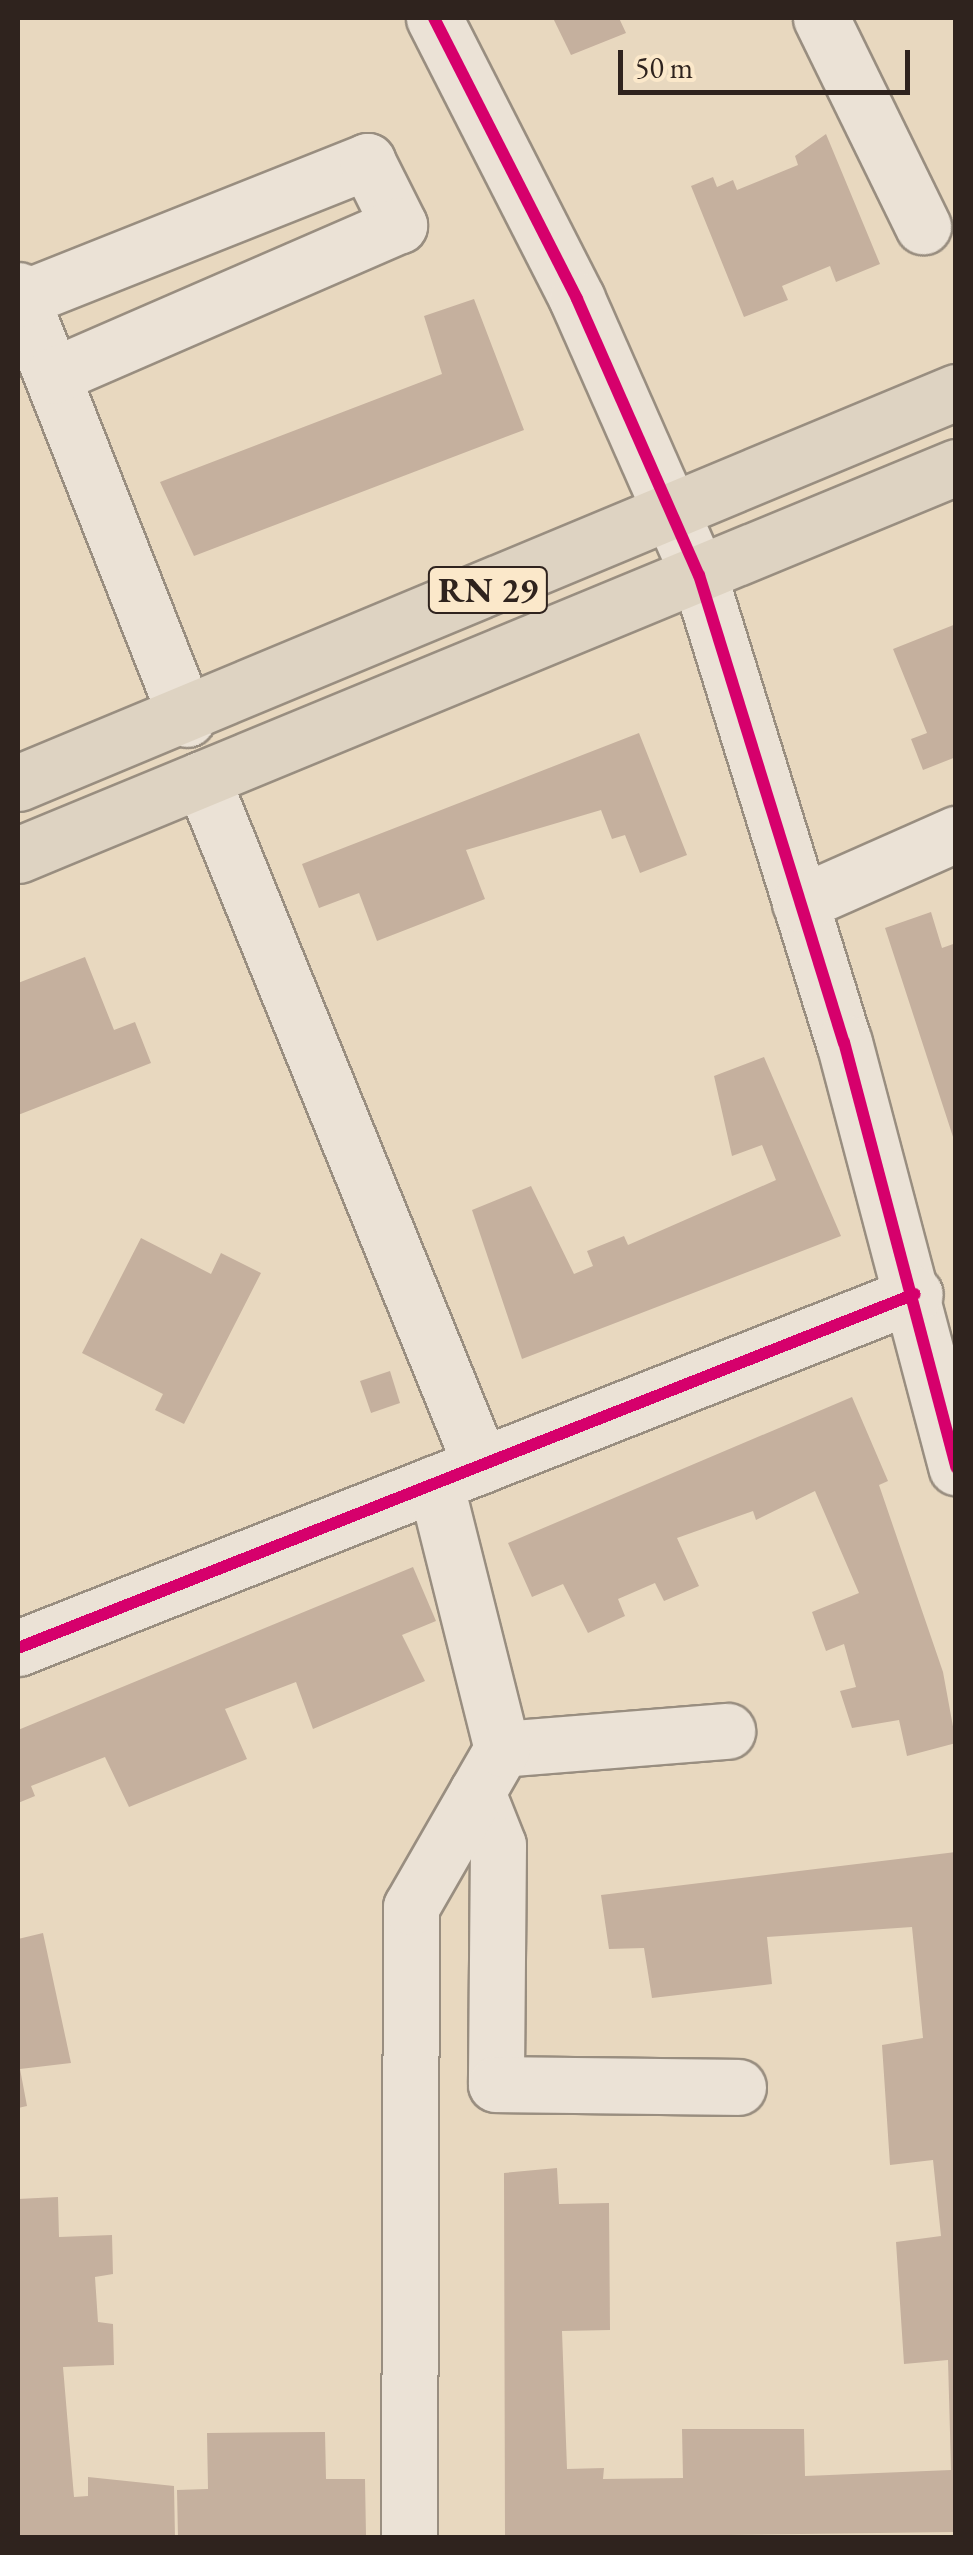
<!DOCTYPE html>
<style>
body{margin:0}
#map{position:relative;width:973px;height:2555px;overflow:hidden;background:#e8d8bf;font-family:"EB Garamond",serif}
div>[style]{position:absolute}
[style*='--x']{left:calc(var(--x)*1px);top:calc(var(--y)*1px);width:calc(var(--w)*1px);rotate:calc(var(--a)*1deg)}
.building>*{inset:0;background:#c5b09e}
.roads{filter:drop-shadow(2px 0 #998e80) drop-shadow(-2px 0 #998e80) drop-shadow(0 2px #998e80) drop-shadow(0 -2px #998e80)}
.minor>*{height:55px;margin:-27.5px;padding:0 27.5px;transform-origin:27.5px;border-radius:27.5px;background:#ebe2d6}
.major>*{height:55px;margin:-27.5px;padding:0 27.5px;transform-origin:27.5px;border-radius:27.5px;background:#ded3c2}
.cycleway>*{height:12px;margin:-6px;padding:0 6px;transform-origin:6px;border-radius:6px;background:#d6006c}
span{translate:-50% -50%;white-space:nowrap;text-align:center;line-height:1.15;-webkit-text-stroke:8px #fbe8ca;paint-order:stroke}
.shield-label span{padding:2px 8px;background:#fbe8ca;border:2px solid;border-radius:8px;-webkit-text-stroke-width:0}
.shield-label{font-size:35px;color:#2f231e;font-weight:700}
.frame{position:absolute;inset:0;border:20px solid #2f231e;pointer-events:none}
.scale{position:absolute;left:618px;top:50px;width:292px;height:45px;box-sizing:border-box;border:5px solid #2f231e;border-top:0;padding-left:12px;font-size:30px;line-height:35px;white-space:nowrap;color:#2f231e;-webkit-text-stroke:8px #fbe8ca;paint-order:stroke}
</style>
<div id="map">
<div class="building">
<i style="clip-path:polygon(553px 18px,619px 18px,626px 33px,571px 55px)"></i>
<i style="clip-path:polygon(826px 134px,880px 264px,836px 282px,830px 266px,782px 286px,788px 300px,744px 317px,691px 186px,713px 177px,717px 187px,733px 180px,737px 190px,798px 165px,795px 156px)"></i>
<i style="clip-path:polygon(474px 299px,524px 430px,194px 556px,160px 482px,442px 374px,424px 316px)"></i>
<i style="clip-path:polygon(956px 624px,956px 757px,923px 770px,911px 739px,927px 733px,893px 649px)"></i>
<i style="clip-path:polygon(639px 733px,687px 855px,640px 873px,625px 835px,612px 839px,601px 810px,466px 850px,485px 899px,377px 941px,359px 893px,319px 908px,302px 864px)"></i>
<i style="clip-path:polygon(931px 912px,942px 948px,956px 943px,955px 1143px,885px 928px)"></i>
<i style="clip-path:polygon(85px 957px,114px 1030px,135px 1022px,151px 1063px,18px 1115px,18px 983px)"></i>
<i style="clip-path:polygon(764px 1057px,841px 1236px,522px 1359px,472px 1210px,531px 1186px,574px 1274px,593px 1266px,587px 1251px,624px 1236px,628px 1245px,776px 1180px,762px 1145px,732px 1156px,714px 1076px)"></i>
<i style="clip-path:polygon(141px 1238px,211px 1274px,221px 1253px,261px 1273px,184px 1424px,155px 1410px,163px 1394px,82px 1353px)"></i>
<i style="clip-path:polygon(390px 1371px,400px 1403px,371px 1413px,360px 1381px)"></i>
<i style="clip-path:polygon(852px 1397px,888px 1481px,879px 1485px,943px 1672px,956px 1743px,907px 1756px,899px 1720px,852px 1728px,840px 1691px,856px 1687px,844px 1644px,826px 1651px,812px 1612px,859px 1593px,815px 1491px,756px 1520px,753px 1511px,677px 1538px,699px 1586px,664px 1601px,655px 1583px,618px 1599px,625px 1616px,588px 1633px,563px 1584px,532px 1597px,508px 1543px)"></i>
<i style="clip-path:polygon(413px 1567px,436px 1621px,402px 1635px,425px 1681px,313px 1729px,296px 1682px,225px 1709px,247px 1759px,129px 1807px,105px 1757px,31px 1786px,35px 1796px,18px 1803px,18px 1730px)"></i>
<i style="clip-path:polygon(956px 1852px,956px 2532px,505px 2538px,504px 2173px,557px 2168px,559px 2204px,609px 2203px,610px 2330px,562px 2331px,567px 2469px,604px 2468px,603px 2479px,683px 2478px,682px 2429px,804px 2429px,805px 2476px,951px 2470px,948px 2360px,904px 2364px,896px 2242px,941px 2236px,933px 2160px,890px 2165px,882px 2045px,923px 2038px,912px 1927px,767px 1937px,772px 1984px,652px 1998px,644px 1948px,609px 1949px,601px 1895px)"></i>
<i style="clip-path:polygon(43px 1933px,71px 2063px,20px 2069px,27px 2106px,18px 2108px,18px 1939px)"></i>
<i style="clip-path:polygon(58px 2197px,59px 2237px,112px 2235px,113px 2274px,95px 2277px,98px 2322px,113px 2324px,114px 2365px,63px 2367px,74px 2497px,88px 2496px,88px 2477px,174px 2486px,175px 2538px,18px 2538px,18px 2199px)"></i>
<i style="clip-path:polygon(325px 2432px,326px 2479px,365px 2479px,366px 2536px,178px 2538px,177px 2490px,208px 2489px,207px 2433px)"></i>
</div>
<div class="roads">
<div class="minor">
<i style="--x:434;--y:18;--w:315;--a:63"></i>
<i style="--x:577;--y:299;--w:302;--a:66.2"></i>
<i style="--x:699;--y:575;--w:489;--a:72.8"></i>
<i style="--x:844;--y:1042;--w:440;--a:75.2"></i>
<i style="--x:821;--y:18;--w:232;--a:63.9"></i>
<i style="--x:18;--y:290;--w:461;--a:68.5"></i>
<i style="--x:21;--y:299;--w:373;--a:-21.7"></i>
<i style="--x:367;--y:161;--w:72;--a:63.4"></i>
<i style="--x:399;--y:225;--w:378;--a:156.5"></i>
<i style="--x:202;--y:779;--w:741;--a:67.87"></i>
<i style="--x:800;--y:903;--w:171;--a:-23.9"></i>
<i style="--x:18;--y:1648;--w:964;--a:-21.54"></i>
<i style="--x:502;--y:1749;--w:226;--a:-4.6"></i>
<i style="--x:477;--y:1792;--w:57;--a:68.4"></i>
<i style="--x:498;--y:1845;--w:239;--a:90.5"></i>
<i style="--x:496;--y:2084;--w:242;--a:0.7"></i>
<i style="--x:409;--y:2538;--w:631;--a:-89.82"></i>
<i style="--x:411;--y:1907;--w:182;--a:-60.1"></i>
<i style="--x:502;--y:1749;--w:274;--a:-104.1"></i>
</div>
<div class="major">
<i style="--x:18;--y:783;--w:1016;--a:-22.63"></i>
<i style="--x:18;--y:855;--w:1015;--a:-22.47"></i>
</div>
</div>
<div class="cycleway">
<i style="--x:434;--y:18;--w:315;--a:63"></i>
<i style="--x:577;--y:299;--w:302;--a:66.2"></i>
<i style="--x:699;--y:575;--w:489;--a:72.8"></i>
<i style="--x:844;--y:1042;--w:440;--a:75.2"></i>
<i style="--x:18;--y:1648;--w:964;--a:-21.54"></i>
</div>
<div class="shield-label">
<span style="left:488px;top:590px">RN 29</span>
</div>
<div class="frame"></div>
<div class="scale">50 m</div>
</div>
